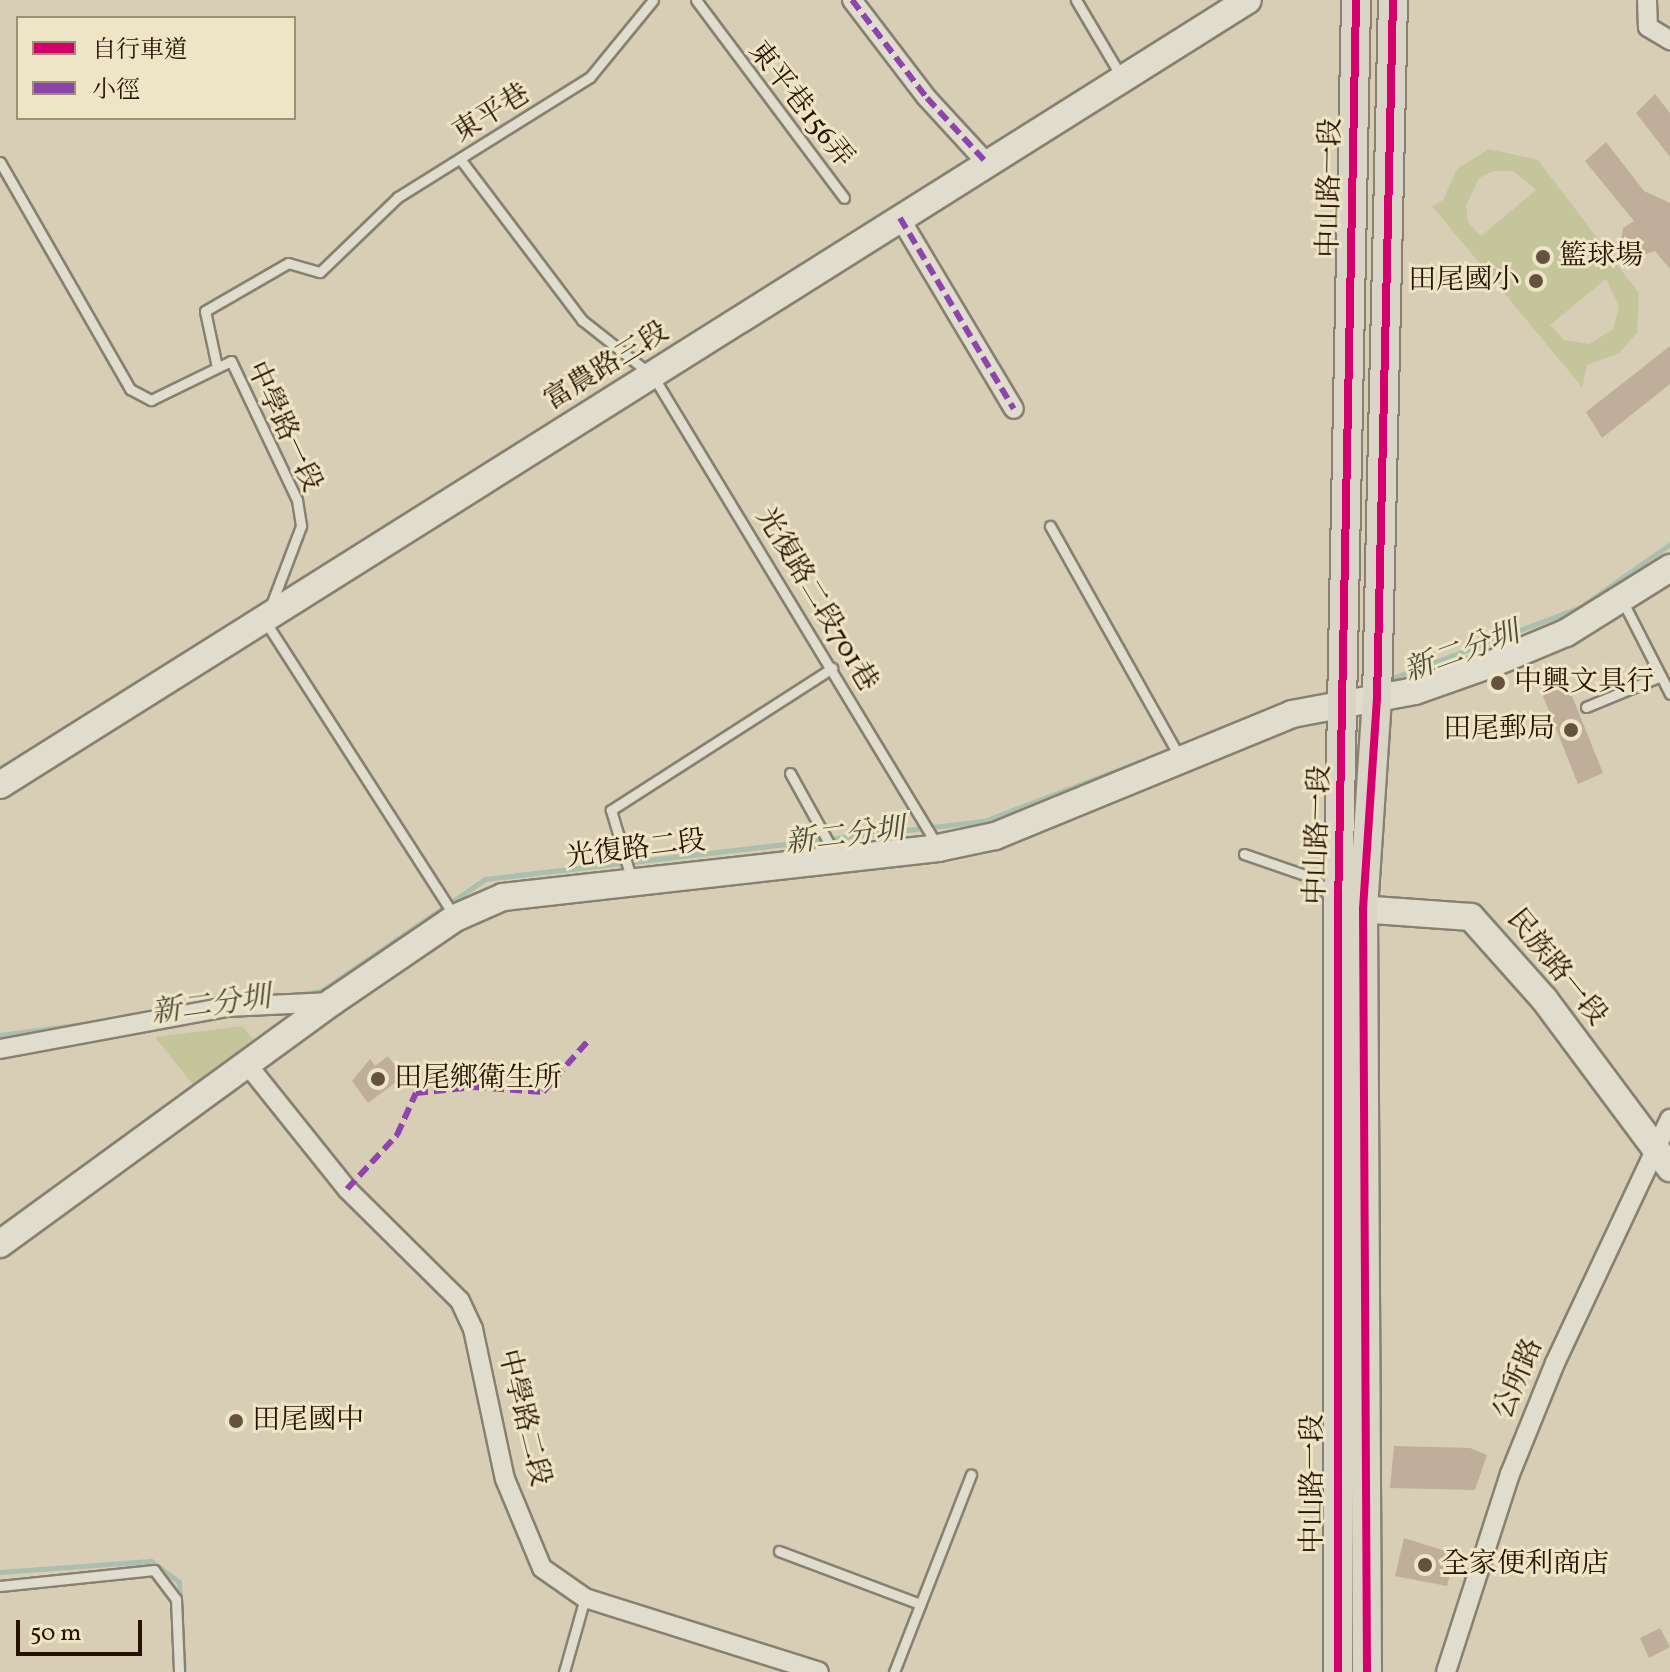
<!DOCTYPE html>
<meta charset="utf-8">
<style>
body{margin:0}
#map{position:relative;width:1670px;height:1672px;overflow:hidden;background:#d7ceb5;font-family:Vollkorn,"Noto Serif TC",serif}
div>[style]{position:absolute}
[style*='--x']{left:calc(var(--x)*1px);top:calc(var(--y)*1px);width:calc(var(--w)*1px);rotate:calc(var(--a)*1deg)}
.green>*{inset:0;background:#c5c59b}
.stream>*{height:5px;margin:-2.5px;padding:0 2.5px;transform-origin:2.5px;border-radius:2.5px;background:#aabfad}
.building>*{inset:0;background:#bfae9a}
.roads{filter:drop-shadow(2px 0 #888070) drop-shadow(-2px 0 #888070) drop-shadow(0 2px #888070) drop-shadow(0 -2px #888070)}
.lane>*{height:9px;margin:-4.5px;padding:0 4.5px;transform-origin:4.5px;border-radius:4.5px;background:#e0dcce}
.street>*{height:18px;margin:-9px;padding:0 9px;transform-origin:9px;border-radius:9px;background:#e0dcce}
.secondary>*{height:26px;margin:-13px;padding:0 13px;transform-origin:13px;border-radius:13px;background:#e0dcce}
.primary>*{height:28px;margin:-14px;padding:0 14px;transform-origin:14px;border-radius:14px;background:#dad5c7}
.quiet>*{height:6px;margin-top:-3px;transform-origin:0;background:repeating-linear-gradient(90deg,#8e44ad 0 12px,transparent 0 18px)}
.cycleway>*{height:8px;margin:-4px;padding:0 4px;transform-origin:4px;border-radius:4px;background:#d6006c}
.dots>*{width:22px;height:22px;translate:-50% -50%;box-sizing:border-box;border:4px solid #eee4c6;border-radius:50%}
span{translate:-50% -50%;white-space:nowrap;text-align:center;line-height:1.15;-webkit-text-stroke:6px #eee4c6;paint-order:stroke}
.street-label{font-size:28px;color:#271101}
.poi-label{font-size:28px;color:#271101}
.left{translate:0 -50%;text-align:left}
.right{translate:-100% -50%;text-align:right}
.water-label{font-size:30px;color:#4e4b3c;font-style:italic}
.legend{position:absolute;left:16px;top:16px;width:280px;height:104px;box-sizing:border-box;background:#eee4c6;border:2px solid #9e9077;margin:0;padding:10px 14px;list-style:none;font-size:24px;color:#271101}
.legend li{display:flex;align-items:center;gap:16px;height:40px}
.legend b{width:40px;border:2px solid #9e9077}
.scale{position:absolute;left:16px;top:1620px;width:126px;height:36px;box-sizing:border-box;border:4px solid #271101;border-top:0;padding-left:10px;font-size:24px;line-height:28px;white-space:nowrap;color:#271101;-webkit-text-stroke:6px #eee4c6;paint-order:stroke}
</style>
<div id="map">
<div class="green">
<i style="clip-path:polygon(evenodd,1489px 149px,1538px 160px,1639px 293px,1637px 333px,1619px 353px,1587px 365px,1582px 387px,1432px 206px,1443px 200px,1457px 169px,1489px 149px,1493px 171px,1513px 171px,1536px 190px,1481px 236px,1468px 222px,1466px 206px,1479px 178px,1493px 171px,1489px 149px,1606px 279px,1619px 306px,1613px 329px,1589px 344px,1564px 340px,1550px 325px,1606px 279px)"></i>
<i style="clip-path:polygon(242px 1026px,259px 1046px,194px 1086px,155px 1037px)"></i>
</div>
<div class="stream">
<i style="--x:1387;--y:680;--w:205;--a:-20.6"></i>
<i style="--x:1579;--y:608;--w:111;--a:-35.1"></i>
<i style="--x:286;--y:996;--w:35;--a:-8"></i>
<i style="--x:321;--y:991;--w:199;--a:-34.3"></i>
<i style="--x:485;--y:879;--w:502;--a:-6.63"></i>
<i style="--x:984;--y:821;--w:194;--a:-20.9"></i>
<i style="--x:0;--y:1035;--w:99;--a:-7.6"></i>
<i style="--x:0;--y:1572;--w:151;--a:-4.2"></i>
<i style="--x:151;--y:1561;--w:35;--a:37"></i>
<i style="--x:179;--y:1582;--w:90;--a:86.8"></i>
</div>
<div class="building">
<i style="clip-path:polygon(1655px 94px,1670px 113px,1670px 157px,1636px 113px)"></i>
<i style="clip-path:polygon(1606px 142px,1644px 191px,1670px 203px,1670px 269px,1655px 251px,1637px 257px,1621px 242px,1623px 228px,1634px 221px,1585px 161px)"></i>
<i style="clip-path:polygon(1670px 346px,1670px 384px,1602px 438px,1586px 412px)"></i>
<i style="clip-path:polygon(1564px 676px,1603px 773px,1578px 784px,1539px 686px)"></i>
<i style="clip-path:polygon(388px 1056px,403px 1077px,368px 1103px,352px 1081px,370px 1059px,375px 1066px)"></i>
<i style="clip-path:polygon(1394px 1446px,1470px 1448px,1487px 1455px,1475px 1490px,1390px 1488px)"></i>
<i style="clip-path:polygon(1404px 1538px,1455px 1554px,1447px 1586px,1395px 1576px)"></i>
<i style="clip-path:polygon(1660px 1628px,1670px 1647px,1649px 1658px,1640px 1638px)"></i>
</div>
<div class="roads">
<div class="lane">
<i style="--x:696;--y:0;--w:247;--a:53.2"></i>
<i style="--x:1076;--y:0;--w:88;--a:59.4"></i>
<i style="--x:461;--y:160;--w:201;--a:52.9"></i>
<i style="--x:582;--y:320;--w:90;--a:38.3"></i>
<i style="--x:653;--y:376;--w:548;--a:58.8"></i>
<i style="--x:0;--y:162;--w:262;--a:60.2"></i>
<i style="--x:130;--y:389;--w:24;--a:28"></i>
<i style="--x:151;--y:400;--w:89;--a:-26"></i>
<i style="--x:231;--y:361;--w:154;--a:64.6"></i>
<i style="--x:297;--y:500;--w:26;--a:81"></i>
<i style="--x:301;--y:526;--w:102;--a:110.8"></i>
<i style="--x:265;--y:621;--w:350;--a:57.3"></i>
<i style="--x:217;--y:367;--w:57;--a:-102.1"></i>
<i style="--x:205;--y:311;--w:96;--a:-30"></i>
<i style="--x:288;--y:263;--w:33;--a:16"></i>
<i style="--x:320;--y:272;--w:108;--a:-43.9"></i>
<i style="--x:398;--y:197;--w:226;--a:-32"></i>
<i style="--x:590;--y:77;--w:99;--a:-50.7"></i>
<i style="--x:1050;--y:526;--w:266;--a:60.7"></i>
<i style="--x:1623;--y:602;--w:103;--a:62.9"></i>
<i style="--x:1586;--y:707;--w:81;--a:-22.5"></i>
<i style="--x:790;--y:773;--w:95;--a:61"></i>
<i style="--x:1244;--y:854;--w:76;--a:19.1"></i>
<i style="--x:1316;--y:879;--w:25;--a:53"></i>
<i style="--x:632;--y:881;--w:74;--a:-106.5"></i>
<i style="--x:611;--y:810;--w:263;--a:-32.7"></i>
<i style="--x:779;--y:1551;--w:151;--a:20.6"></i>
<i style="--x:0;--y:1586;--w:155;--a:-5.9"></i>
<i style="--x:154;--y:1570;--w:36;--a:53"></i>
<i style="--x:176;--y:1599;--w:73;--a:87.6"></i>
<i style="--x:564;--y:1672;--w:77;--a:-74.2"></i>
<i style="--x:894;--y:1672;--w:212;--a:-68.7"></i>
</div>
<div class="street">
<i style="--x:852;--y:0;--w:123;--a:52.6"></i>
<i style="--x:927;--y:98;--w:86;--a:47.4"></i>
<i style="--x:1647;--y:0;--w:27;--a:88"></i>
<i style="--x:1648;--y:27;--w:26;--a:31"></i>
<i style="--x:900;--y:218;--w:222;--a:59.2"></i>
<i style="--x:0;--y:1049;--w:231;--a:-10.5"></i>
<i style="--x:227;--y:1007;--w:105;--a:-2.7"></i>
<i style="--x:246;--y:1063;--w:161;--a:51.3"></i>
<i style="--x:347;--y:1189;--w:159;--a:44.7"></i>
<i style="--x:460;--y:1301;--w:31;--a:65"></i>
<i style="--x:473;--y:1329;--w:153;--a:78"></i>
<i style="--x:505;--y:1479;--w:96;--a:67.4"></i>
<i style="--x:542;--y:1568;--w:52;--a:34.9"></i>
<i style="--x:585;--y:1598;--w:245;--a:17.5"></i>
<i style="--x:1446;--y:1672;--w:208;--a:-72.1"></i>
<i style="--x:1510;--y:1474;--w:120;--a:-67.9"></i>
<i style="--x:1555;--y:1363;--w:270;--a:-64.8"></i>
</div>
<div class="secondary">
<i style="--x:0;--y:785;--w:1474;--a:-32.17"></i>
<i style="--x:1345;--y:908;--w:126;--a:4.1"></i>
<i style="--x:1471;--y:917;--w:110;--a:48.3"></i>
<i style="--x:1544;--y:999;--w:211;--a:53.3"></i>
<i style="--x:0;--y:1244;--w:411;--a:-36.1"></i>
<i style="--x:332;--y:1002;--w:149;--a:-34.3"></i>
<i style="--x:455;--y:918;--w:52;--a:-23.6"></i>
<i style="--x:503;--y:897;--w:438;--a:-6.4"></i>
<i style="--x:938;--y:848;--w:58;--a:-11.9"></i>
<i style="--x:995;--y:836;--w:321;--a:-22.3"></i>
<i style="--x:1292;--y:714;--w:125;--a:-10.6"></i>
<i style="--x:1415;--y:691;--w:78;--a:-19.4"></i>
<i style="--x:1489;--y:665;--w:83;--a:-22.6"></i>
<i style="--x:1566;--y:633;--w:123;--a:-32"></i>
</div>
<div class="primary">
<i style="--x:1338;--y:1672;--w:765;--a:-90"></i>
<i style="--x:1338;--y:907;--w:907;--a:-88.86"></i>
<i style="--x:1367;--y:1672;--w:763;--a:-90.3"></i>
<i style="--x:1363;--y:909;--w:210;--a:-86.2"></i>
<i style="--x:1377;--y:699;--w:699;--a:-88.69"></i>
</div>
</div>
<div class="quiet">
<i style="--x:852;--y:0;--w:123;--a:52.6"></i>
<i style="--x:927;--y:98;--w:86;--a:47.4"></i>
<i style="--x:900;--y:218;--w:222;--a:59.2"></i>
<i style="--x:347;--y:1189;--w:74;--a:-47.2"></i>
<i style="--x:397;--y:1135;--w:46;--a:-65.7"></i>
<i style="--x:416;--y:1093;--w:58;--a:-5.9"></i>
<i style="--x:474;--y:1087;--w:69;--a:4.1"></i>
<i style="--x:543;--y:1092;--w:67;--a:-48.7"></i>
</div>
<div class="cycleway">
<i style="--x:1338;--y:1672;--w:765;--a:-90"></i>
<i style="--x:1338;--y:907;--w:907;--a:-88.86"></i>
<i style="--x:1367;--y:1672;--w:763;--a:-90.3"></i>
<i style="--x:1363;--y:909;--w:210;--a:-86.2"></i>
<i style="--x:1377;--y:699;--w:699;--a:-88.69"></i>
</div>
<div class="dots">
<i style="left:1543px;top:257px;background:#655340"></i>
<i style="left:1536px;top:281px;background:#655340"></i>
<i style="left:1498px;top:683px;background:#655340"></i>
<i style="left:1571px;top:730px;background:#655340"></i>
<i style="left:378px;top:1079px;background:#655340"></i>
<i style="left:236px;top:1421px;background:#655340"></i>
<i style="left:1425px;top:1565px;background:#655340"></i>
</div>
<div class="street-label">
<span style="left:800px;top:105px;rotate:52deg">東平巷156弄</span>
<span style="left:492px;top:114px;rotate:-32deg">東平巷</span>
<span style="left:1331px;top:188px;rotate:-89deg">中山路一段</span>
<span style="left:607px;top:367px;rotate:-32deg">富農路三段</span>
<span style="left:283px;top:427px;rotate:65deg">中學路一段</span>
<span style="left:816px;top:600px;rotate:59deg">光復路二段701巷</span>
<span style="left:1319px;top:835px;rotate:-88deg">中山路一段</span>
<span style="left:636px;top:850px;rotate:-7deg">光復路二段</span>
<span style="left:1556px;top:968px;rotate:51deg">民族路一段</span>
<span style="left:1519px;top:1379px;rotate:-67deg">公所路</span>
<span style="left:523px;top:1418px;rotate:76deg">中學路二段</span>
<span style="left:1314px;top:1484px;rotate:-90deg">中山路一段</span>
</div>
<div class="poi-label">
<span class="left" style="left:1559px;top:257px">籃球場</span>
<span class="right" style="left:1520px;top:281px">田尾國小</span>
<span class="left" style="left:1514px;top:683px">中興文具行</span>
<span class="right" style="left:1555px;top:730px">田尾郵局</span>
<span class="left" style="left:394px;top:1079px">田尾鄉衛生所</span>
<span class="left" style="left:252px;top:1421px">田尾國中</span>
<span class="left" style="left:1441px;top:1565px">全家便利商店</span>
</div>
<div class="water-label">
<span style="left:1462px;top:653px;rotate:-20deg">新二分圳</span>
<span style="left:845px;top:837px;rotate:-7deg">新二分圳</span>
<span style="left:211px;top:1006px;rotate:-8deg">新二分圳</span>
</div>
<ul class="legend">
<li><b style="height:10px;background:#d6006c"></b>自行車道</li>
<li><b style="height:10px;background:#8e44ad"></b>小徑</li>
</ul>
<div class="scale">50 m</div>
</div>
